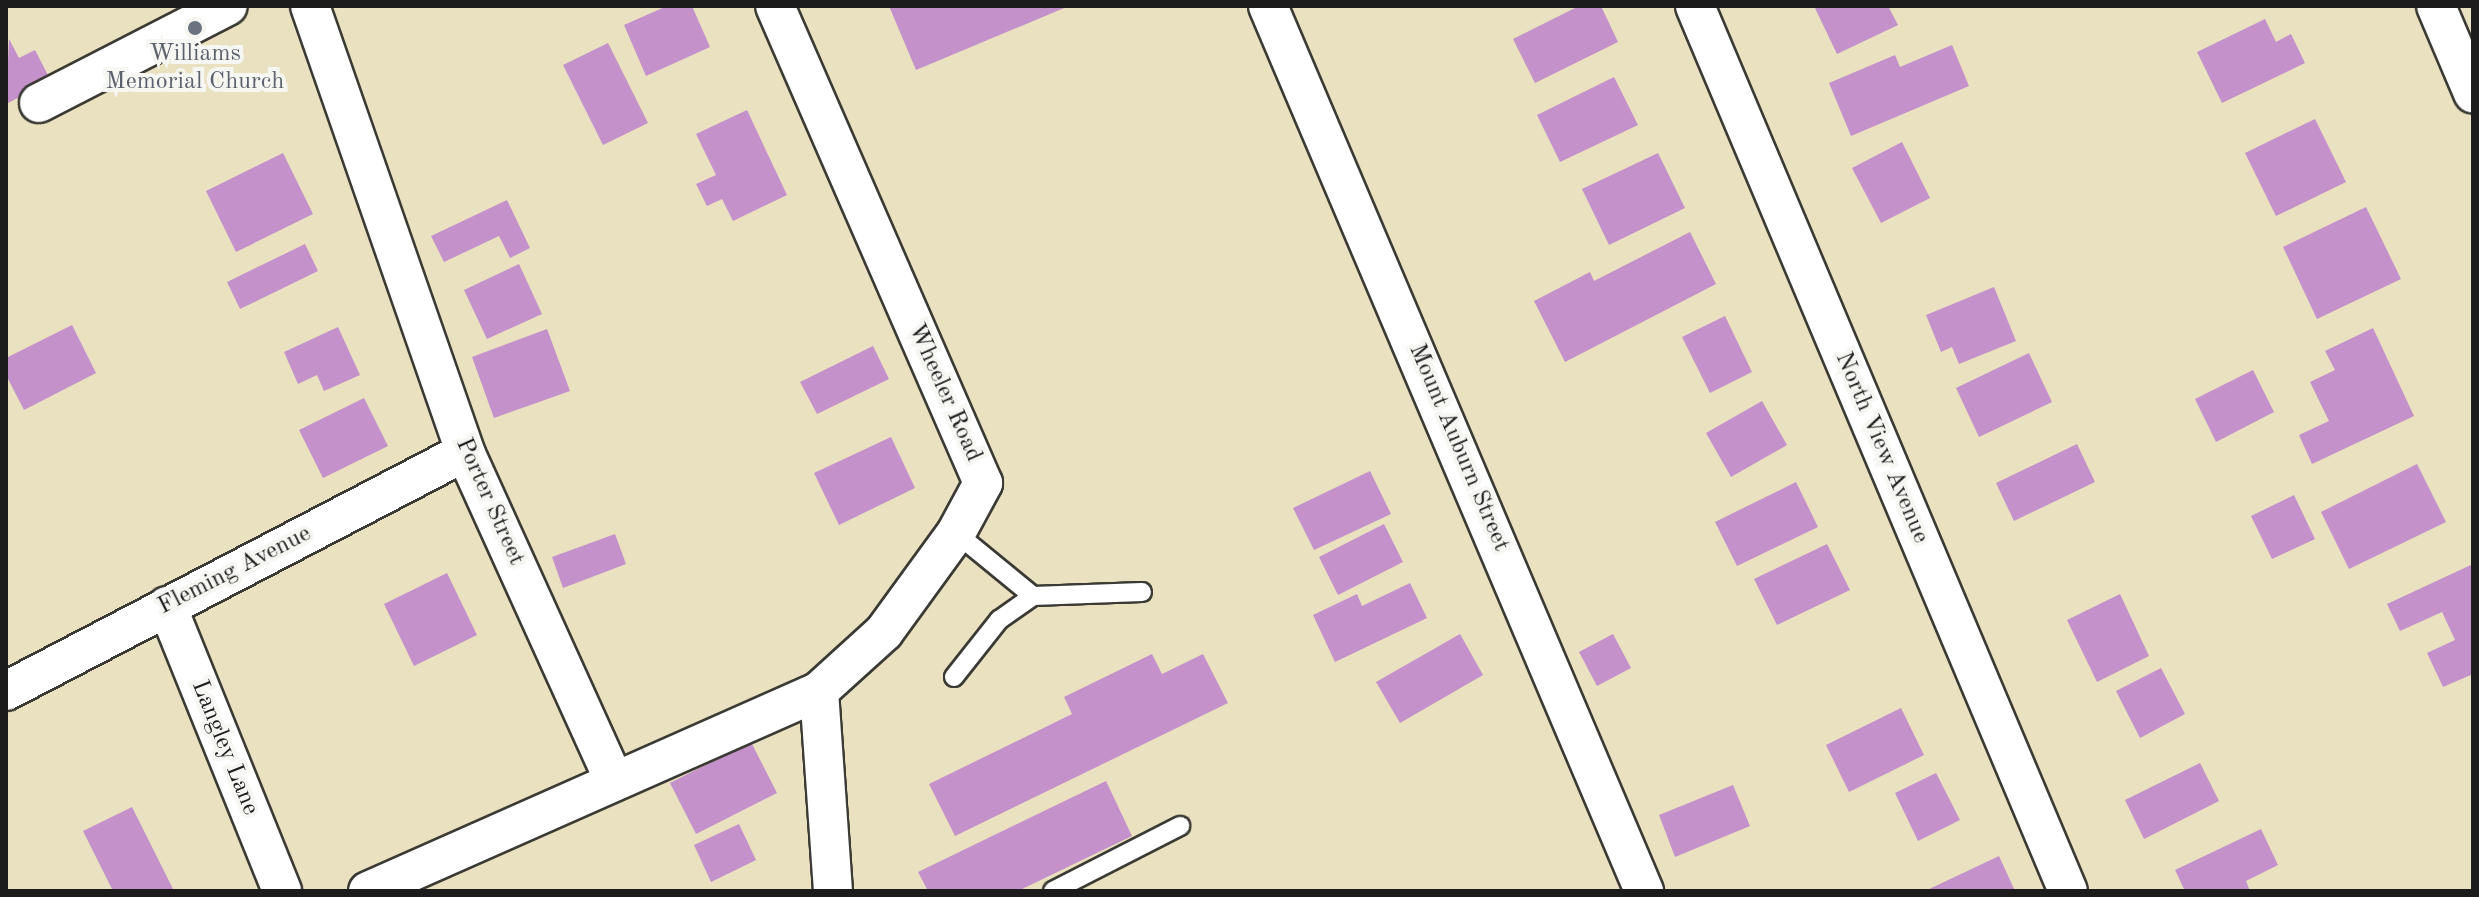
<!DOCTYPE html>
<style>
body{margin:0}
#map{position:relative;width:2479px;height:897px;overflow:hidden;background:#e9e1bf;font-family:"Old Standard TT",serif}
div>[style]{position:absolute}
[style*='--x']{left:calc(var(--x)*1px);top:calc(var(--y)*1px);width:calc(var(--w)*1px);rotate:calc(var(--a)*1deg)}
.building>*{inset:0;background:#c491cb}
.roads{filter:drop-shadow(2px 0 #3b3a34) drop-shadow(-2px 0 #3b3a34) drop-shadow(0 2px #3b3a34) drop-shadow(0 -2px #3b3a34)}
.lane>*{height:18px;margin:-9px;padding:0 9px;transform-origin:9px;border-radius:9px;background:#fff}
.street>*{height:38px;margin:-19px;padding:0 19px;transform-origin:19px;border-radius:19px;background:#fff}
.dots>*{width:22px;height:22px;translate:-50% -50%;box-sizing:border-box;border:4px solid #f6f6f2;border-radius:50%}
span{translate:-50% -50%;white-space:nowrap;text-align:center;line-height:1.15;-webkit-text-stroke:8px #f6f6f2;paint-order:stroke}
.worship-label{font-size:24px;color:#5b616d}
.street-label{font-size:24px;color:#1c1c1c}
.frame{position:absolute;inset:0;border:8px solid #1c1c1c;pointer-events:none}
</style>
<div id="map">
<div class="building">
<i style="clip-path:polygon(667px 6px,692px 6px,710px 47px,646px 76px,624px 25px)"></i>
<i style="clip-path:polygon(889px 6px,1069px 6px,916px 70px)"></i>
<i style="clip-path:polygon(1579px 6px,1601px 6px,1618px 42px,1535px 83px,1513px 39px)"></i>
<i style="clip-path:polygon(1814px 6px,1888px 6px,1898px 25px,1837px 54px)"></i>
<i style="clip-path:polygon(2265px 19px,2276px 42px,2291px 34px,2305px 63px,2222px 103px,2197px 52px)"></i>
<i style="clip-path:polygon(9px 39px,19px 58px,35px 50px,51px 81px,6px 104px)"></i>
<i style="clip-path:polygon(608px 43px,648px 123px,603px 145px,563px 65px)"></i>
<i style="clip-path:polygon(1952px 45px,1969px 86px,1851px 136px,1829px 83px,1895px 55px,1900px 67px)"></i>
<i style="clip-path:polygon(1614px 77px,1638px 125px,1560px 162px,1537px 115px)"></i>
<i style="clip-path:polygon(747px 110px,787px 195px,733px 221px,722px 199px,707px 206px,696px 184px,716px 175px,696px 134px)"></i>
<i style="clip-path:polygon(2315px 119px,2346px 182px,2276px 216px,2245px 153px)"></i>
<i style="clip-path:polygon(1902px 142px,1930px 198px,1881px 223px,1852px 168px)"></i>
<i style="clip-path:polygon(283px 153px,313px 214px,236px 252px,206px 191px)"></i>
<i style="clip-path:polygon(1658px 153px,1685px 208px,1609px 245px,1582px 189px)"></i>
<i style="clip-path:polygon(507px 200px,530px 248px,510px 258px,499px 236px,444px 262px,431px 236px)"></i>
<i style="clip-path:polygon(2366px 207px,2401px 279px,2317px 319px,2283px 247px)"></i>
<i style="clip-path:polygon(1690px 232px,1716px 284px,1565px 362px,1534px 301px,1590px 272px,1594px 281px)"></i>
<i style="clip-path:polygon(305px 244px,318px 271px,240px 309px,227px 282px)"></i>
<i style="clip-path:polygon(519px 264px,542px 314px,487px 339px,464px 290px)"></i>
<i style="clip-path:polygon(1994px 287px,2016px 341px,1959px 364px,1952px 347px,1941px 352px,1926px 315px)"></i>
<i style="clip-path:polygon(1725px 316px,1752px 372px,1710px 393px,1682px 337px)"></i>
<i style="clip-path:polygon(72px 325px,96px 373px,24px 410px,6px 375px,6px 358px)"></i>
<i style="clip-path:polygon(338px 327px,360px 375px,324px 391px,317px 375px,298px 384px,284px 352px)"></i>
<i style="clip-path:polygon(2373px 328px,2414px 416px,2312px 464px,2299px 435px,2329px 421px,2310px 382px,2335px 370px,2325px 351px)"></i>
<i style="clip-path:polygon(547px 329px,570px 391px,494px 418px,472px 357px)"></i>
<i style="clip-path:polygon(873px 346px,889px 379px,817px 414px,800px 382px)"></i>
<i style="clip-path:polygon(2029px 353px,2052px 402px,1979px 437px,1956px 388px)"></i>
<i style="clip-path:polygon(2253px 370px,2274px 412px,2216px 442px,2195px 399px)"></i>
<i style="clip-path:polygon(364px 398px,388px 446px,323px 478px,299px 430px)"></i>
<i style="clip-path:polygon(1762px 401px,1787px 445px,1731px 477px,1706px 433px)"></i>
<i style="clip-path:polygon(891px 437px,915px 488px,839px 525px,814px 473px)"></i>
<i style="clip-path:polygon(2077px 444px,2095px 482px,2014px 521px,1996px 483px)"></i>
<i style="clip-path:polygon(2417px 464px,2446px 522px,2349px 569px,2321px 512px)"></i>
<i style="clip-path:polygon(1370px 471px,1391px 514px,1314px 550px,1293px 508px)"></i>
<i style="clip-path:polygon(1796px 482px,1818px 527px,1737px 566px,1715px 522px)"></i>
<i style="clip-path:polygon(2294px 495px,2315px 539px,2272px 559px,2251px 516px)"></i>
<i style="clip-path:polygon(1384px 524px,1403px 562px,1338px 595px,1319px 557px)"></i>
<i style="clip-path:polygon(615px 534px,626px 564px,563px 588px,552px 557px)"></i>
<i style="clip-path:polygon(1827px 544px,1850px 590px,1777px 625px,1754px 579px)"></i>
<i style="clip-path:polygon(2473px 564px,2473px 674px,2443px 687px,2427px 653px,2455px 640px,2442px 612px,2400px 631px,2387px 604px)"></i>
<i style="clip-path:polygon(447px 573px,477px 635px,414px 666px,384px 604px)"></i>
<i style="clip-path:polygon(1410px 583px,1427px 618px,1335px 662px,1313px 615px,1357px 594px,1362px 606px)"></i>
<i style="clip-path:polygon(2120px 594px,2149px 656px,2097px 682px,2067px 620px)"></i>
<i style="clip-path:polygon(1460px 634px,1483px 675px,1400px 723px,1376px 682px)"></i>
<i style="clip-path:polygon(1613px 634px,1631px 668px,1597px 686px,1579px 652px)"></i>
<i style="clip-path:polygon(1152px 654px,1162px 674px,1203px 654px,1228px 703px,955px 836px,929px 784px,1072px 714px,1064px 697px)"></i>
<i style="clip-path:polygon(2161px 668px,2185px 714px,2140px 738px,2116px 691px)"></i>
<i style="clip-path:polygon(1901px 708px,1924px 755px,1849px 792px,1826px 745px)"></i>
<i style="clip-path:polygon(751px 742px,777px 793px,696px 834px,670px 783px)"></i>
<i style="clip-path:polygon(2200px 763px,2219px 801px,2144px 839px,2125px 800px)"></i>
<i style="clip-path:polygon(1936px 773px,1960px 820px,1918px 841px,1895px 793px)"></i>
<i style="clip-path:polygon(1106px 781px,1132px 836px,1018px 891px,928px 891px,918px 872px)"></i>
<i style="clip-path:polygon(1733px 785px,1750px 826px,1675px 857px,1659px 815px)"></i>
<i style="clip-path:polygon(132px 807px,174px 891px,113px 891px,83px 831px)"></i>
<i style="clip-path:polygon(739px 824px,756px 860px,711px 882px,694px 845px)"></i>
<i style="clip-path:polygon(2261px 829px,2278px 865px,2246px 881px,2250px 891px,2185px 891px,2175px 870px)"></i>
<i style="clip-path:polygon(1999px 856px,2015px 891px,1925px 891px)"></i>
</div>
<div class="roads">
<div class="lane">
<i style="--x:956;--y:533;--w:99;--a:39.3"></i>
<i style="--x:1033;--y:596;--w:109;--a:-2.1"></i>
<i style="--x:954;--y:677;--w:73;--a:-51.7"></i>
<i style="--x:999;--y:620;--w:42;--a:-35.2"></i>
<i style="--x:1053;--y:891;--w:143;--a:-27.1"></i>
</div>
<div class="street">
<i style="--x:310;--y:6;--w:472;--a:70.8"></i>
<i style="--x:465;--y:452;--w:360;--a:65.6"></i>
<i style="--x:1268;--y:6;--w:962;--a:66.98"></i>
<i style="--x:1695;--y:6;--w:960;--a:67.15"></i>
<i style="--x:2436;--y:6;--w:95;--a:67"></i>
<i style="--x:39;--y:103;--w:212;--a:-27.2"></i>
<i style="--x:167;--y:606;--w:307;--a:68"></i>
<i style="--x:6;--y:691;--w:517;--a:-27.51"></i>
<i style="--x:819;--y:691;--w:200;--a:86"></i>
<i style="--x:368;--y:891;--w:493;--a:-23.9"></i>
<i style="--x:819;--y:691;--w:88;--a:-42.2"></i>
<i style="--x:884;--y:632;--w:122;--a:-54"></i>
<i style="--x:956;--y:533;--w:57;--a:-61.6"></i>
<i style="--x:983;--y:483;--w:520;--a:-113.56"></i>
</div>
</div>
<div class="dots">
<i style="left:195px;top:28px;background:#6b7280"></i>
</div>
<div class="worship-label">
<span style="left:195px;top:69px">Williams<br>Memorial Church</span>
</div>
<div class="street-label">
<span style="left:944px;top:393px;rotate:66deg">Wheeler Road</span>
<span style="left:1458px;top:448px;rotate:67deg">Mount Auburn Street</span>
<span style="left:1881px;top:448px;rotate:67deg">North View Avenue</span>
<span style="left:489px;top:502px;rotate:66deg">Porter Street</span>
<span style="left:235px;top:571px;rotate:-27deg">Fleming Avenue</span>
<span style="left:224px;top:748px;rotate:68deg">Langley Lane</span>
</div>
<div class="frame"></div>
</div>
